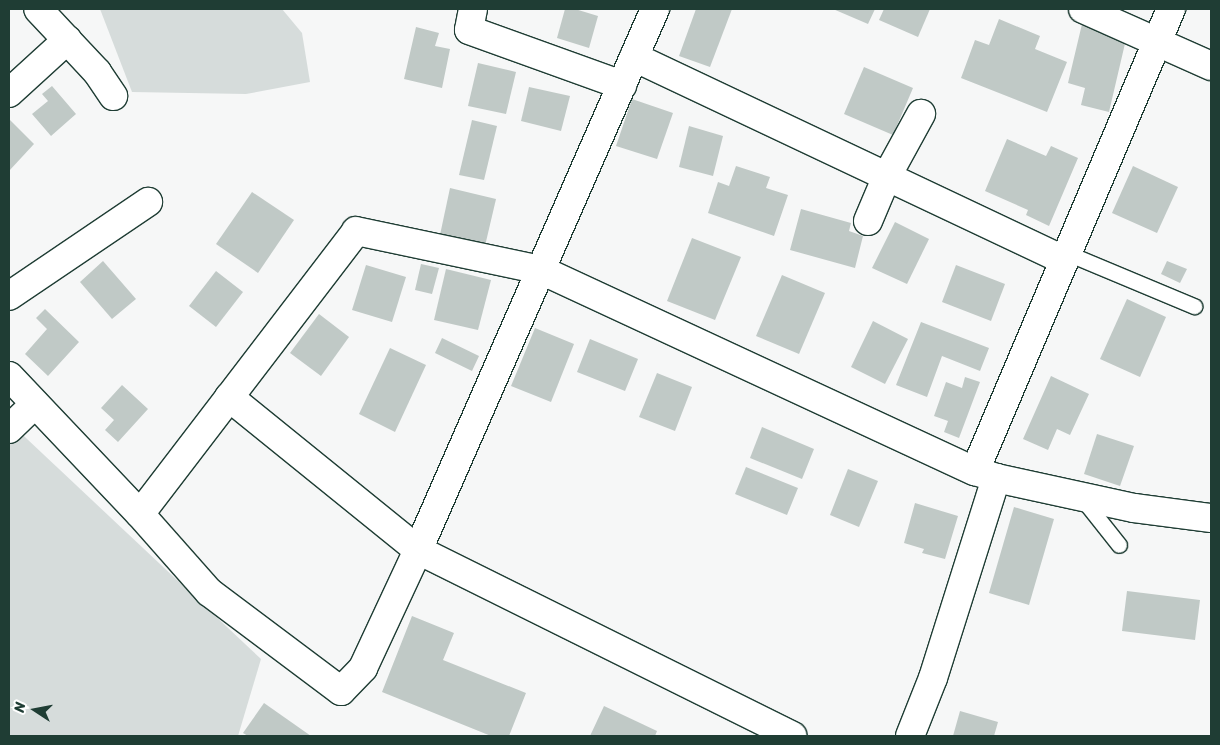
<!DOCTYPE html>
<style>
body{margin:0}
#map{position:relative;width:1220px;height:745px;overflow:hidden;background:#f6f7f7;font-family:Sriracha,sans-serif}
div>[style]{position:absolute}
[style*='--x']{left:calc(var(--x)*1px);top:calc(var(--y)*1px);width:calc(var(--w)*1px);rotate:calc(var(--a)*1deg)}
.green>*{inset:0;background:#d6dcdb}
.building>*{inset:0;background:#c0c9c6}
.roads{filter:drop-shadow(1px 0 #1f3d34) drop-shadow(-1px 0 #1f3d34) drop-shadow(0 1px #1f3d34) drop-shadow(0 -1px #1f3d34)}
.lane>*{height:15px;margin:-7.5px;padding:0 7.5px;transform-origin:7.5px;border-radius:7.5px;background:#fff}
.street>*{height:28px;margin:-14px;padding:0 14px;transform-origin:14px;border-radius:14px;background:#fff}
span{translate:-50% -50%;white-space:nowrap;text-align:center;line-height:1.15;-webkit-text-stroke:5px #fff;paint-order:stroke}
.frame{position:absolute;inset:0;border:10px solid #1f3d34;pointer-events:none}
.north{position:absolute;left:10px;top:685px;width:50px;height:50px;-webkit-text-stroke:4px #fff;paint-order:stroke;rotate:281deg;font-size:14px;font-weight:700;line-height:20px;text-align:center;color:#1f3d34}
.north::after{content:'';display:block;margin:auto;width:18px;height:22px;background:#1f3d34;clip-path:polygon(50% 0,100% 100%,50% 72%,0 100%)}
</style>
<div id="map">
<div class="green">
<i style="clip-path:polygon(100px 9px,282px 9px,302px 33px,310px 82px,246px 94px,132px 92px)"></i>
<i style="clip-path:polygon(9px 422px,261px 659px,238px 736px,9px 736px)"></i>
</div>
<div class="building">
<i style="clip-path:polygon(565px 9px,575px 9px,598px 16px,589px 48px,557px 38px)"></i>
<i style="clip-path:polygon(696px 9px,732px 9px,710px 67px,679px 56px)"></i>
<i style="clip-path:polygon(833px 9px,875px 9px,868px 24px)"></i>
<i style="clip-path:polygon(884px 9px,930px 9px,918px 37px,879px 20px)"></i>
<i style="clip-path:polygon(999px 19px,1040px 36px,1035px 49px,1067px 62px,1047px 112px,961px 78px,975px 40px,989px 45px)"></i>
<i style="clip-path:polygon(1082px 24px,1127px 35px,1109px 112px,1081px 105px,1085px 88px,1068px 83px)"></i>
<i style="clip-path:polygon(416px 27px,439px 33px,435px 46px,450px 49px,442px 88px,404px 79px)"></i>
<i style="clip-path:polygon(478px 63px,516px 72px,506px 114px,468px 106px)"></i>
<i style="clip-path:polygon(864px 67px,913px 88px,893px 135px,844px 114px)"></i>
<i style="clip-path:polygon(52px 86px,76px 114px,51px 136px,32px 114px,48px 101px,42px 94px)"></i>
<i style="clip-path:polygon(529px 87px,570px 96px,561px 131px,521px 121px)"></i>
<i style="clip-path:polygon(632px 99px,673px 113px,657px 159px,616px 146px)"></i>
<i style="clip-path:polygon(9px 119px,34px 144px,9px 171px)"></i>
<i style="clip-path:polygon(472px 120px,497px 126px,484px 180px,459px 175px)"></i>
<i style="clip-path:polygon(689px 126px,723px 136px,713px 176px,679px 167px)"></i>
<i style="clip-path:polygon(1007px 139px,1046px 156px,1051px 146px,1078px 158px,1049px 226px,1026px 215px,1028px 210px,985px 191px)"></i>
<i style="clip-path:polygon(736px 166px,770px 177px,766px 188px,788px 195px,774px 236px,708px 213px,718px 182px,729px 186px)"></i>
<i style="clip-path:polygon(1133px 166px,1178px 187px,1157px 233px,1112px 213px)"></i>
<i style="clip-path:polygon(450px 188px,496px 199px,485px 246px,440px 235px)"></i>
<i style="clip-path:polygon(252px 192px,294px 220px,258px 273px,216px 244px)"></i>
<i style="clip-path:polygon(801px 209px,851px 223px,849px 231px,863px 236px,855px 268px,790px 250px)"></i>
<i style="clip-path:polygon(895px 222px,929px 239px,907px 284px,872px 268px)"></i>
<i style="clip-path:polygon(692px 238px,741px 257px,715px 320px,667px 301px)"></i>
<i style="clip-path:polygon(103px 261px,136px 299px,112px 319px,80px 282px)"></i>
<i style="clip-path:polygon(1167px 261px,1187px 269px,1180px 283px,1161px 274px)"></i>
<i style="clip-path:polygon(421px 264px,439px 268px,432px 294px,415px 290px)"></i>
<i style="clip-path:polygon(366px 265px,406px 277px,392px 322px,352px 310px)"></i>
<i style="clip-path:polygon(956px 265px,1005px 284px,991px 321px,942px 302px)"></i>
<i style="clip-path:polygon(446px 269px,491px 280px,478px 330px,434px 320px)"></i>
<i style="clip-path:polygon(216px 271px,243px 292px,216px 327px,189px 306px)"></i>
<i style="clip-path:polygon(782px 275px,825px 293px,799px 354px,756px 336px)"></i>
<i style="clip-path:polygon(1127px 299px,1166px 317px,1140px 377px,1100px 359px)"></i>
<i style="clip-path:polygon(45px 309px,79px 342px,48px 376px,25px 354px,47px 329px,36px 318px)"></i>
<i style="clip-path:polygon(319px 314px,349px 337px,321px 376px,290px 353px)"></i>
<i style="clip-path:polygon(873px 321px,908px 339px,885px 384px,851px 367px)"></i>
<i style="clip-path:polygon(921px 322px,989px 348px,980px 371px,942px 356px,927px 397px,896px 385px)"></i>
<i style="clip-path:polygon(535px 328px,574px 344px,551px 402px,511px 386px)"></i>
<i style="clip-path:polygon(442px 338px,479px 356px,472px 371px,435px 353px)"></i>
<i style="clip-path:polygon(590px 339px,638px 359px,625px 391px,577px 372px)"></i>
<i style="clip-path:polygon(390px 348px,426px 365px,395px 432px,359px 414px)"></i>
<i style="clip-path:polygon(657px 373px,692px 387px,675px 431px,639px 417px)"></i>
<i style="clip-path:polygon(1051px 376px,1089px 394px,1070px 435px,1057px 429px,1048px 450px,1023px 439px)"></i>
<i style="clip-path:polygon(965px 377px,980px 382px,959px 438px,944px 432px,948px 421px,934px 416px,946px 382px,962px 388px)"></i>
<i style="clip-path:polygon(122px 385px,148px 409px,118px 442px,105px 430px,114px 420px,101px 408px)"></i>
<i style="clip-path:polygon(762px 427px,814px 449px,802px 479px,750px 458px)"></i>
<i style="clip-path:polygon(1097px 434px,1134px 446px,1120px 486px,1084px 474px)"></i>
<i style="clip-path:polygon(746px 467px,798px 488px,787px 515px,735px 494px)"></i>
<i style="clip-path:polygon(848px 469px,878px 481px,859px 527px,830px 515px)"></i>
<i style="clip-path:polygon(915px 503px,958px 516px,945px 559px,922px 553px,924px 549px,904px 543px)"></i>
<i style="clip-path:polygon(1014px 507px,1054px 519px,1029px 605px,989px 593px)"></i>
<i style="clip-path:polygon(1127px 591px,1200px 600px,1195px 640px,1122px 631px)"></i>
<i style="clip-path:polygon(412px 616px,454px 633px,443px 660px,526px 693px,509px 736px,491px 736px,382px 692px)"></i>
<i style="clip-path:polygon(264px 703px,311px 736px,248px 736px,243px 733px)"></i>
<i style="clip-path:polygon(604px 706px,657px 731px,655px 736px,590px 736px)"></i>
<i style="clip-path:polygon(960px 711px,998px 722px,994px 736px,953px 736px)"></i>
</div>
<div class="roads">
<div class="lane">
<i style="--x:1067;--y:253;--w:138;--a:22.7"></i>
<i style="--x:1081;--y:497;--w:61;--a:51.6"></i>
</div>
<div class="street">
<i style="--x:473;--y:9;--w:21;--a:101"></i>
<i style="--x:469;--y:30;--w:163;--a:19.8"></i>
<i style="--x:1083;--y:9;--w:140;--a:24"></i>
<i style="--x:67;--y:40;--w:44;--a:46.8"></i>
<i style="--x:97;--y:72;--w:29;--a:56"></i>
<i style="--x:634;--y:57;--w:476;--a:25.3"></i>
<i style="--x:9;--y:93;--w:79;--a:-42.4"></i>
<i style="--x:67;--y:40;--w:42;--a:-133.1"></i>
<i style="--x:868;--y:221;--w:49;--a:-67.1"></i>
<i style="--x:887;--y:176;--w:71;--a:-61.3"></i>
<i style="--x:9;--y:296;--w:168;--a:-34.1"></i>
<i style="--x:9;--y:376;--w:190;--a:46.5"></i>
<i style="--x:140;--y:514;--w:104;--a:48.5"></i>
<i style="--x:209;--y:592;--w:165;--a:36.9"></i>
<i style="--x:341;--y:691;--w:32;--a:-46"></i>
<i style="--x:363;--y:668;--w:130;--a:-65"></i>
<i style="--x:418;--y:550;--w:591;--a:-66.34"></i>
<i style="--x:229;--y:397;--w:243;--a:39"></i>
<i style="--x:418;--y:550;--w:418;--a:26.4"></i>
<i style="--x:9;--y:429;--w:36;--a:-44"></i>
<i style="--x:975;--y:471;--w:502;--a:-67.01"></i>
<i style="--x:140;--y:514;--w:356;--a:-52.6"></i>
<i style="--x:356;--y:231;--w:189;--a:11.9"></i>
<i style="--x:541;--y:270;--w:478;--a:24.9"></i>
<i style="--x:975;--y:471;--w:22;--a:18"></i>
<i style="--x:996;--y:478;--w:141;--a:12.3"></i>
<i style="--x:1134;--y:508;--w:78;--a:7.4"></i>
<i style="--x:910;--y:736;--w:62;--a:-68.4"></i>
<i style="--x:933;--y:678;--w:210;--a:-72.5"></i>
</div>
</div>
<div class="frame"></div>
<div class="north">N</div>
</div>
